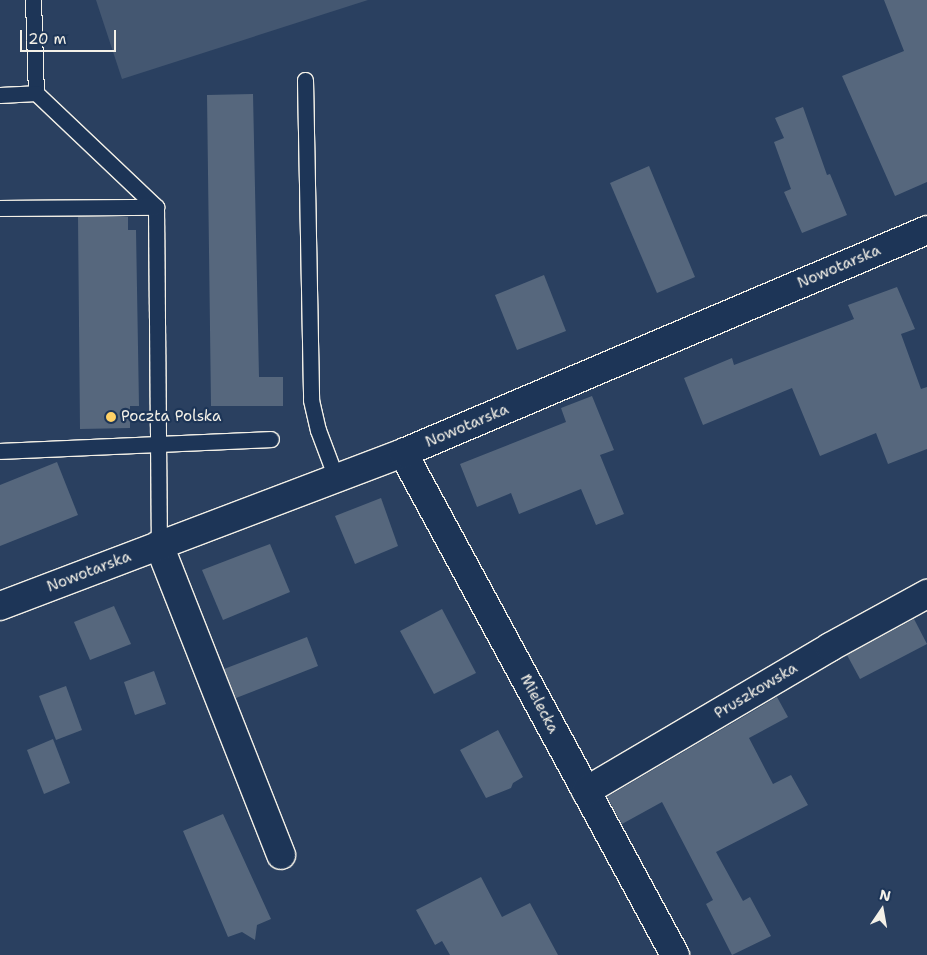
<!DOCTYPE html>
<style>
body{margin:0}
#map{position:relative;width:927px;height:955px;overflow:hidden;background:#2a4060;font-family:"Shantell Sans",sans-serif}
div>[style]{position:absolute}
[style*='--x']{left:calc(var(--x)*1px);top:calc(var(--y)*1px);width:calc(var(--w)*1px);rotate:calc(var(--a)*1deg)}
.green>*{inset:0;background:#445771}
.building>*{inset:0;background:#56677d}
.roads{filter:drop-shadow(1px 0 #f4f1e8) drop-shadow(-1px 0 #f4f1e8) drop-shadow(0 1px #f4f1e8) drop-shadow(0 -1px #f4f1e8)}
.lane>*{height:15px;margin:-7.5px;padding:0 7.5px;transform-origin:7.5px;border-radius:7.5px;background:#1d3557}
.street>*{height:28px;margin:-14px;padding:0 14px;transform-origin:14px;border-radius:14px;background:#1d3557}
.dots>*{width:14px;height:14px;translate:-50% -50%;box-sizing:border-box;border:2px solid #1d3557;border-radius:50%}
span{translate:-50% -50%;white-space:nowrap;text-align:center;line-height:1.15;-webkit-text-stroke:4.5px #1d3557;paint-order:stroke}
.street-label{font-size:15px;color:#f4f1e8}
.poi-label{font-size:15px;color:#f4f1e8}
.left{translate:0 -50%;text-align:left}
.north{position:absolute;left:857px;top:885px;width:50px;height:50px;-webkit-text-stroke:4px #1d3557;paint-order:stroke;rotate:12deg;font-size:14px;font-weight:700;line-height:20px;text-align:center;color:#f4f1e8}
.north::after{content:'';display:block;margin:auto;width:18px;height:22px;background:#f4f1e8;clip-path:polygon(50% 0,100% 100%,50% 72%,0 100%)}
.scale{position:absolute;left:20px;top:30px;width:96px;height:22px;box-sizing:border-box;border:2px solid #f4f1e8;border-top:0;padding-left:6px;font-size:15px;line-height:18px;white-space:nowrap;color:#f4f1e8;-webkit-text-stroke:4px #1d3557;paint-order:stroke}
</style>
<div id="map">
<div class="green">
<i style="clip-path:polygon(96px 0,368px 0,122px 79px)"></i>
</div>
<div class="building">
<i style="clip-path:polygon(884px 0,927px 0,927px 182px,895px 196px,842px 76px,904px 51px)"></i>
<i style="clip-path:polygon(253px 94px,259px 377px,283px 377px,283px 406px,211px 406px,207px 95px)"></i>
<i style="clip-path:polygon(803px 107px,827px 175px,830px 174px,847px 215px,802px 233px,784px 192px,791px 189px,774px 142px,784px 138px,775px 118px)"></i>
<i style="clip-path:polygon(649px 166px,695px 277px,657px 293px,610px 183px)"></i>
<i style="clip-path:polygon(78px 217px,128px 217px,128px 230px,136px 230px,139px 406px,130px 406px,130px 428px,80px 429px)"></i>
<i style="clip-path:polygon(544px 275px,566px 331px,517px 350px,495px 295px)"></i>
<i style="clip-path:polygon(897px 287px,915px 329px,901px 334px,921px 389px,927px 387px,927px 449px,888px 464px,876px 433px,820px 456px,792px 388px,703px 425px,684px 378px,732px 358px,734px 365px,854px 319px,848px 305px)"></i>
<i style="clip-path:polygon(592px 396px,614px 450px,600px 455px,624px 514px,596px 525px,581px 489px,519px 514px,511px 493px,477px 507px,460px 464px,566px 422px,561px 408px)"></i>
<i style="clip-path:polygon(57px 462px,78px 515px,0 546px,0 485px)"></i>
<i style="clip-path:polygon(381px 498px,398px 546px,355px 564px,335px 516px)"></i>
<i style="clip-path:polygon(270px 544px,290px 592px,223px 620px,202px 570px)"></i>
<i style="clip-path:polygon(114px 606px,131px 644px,90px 660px,74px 622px)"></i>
<i style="clip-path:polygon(442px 609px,476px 673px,434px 694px,400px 631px)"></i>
<i style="clip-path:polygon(914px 619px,927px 644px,860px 679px,847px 655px)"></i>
<i style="clip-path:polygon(307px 637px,318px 666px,236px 698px,224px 669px)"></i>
<i style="clip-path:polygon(154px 671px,166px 704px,135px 715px,124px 682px)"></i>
<i style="clip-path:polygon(66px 686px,82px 730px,56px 740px,39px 696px)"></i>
<i style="clip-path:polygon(777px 697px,788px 717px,749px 738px,773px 784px,791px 775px,808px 805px,716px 852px,743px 901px,750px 897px,771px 936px,732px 955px,706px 904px,713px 900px,662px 802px,622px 824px,607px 797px)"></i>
<i style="clip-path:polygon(498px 730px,523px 777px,513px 783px,511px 788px,486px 798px,460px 750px)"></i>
<i style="clip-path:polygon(53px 739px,70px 783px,44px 794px,27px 750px)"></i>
<i style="clip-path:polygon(223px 814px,271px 919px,257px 925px,255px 940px,242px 932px,228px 937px,183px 831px)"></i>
<i style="clip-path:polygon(481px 877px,502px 917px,530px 903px,558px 955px,450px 955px,442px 941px,435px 945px,416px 910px)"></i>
</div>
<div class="roads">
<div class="lane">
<i style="--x:33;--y:0;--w:93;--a:88.2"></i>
<i style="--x:36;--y:93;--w:166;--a:43.5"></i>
<i style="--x:156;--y:207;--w:338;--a:89.5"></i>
<i style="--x:305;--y:80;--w:320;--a:88.9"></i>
<i style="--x:311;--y:400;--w:31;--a:77"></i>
<i style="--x:318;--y:430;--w:51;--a:69.4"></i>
<i style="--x:0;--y:95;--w:36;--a:-3"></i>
<i style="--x:0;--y:208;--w:156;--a:-0.4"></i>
<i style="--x:0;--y:451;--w:271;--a:-2.5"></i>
</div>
<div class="street">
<i style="--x:403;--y:453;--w:571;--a:61.55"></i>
<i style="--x:159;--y:545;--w:333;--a:68.5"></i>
<i style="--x:0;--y:606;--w:431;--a:-20.8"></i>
<i style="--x:403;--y:453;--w:569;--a:-23.05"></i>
<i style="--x:586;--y:791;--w:283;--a:-30.5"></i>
<i style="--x:830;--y:647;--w:111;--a:-28.7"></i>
</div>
</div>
<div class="dots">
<i style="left:111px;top:417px;background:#ffd166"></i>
</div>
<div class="street-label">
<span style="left:839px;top:267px;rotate:-23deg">Nowotarska</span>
<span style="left:467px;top:426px;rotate:-23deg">Nowotarska</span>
<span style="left:89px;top:572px;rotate:-21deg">Nowotarska</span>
<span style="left:756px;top:691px;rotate:-31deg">Pruszkowska</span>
<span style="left:539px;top:704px;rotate:62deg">Mielecka</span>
</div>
<div class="poi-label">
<span class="left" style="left:121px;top:417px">Poczta Polska</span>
</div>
<div class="north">N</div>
<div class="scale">20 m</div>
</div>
